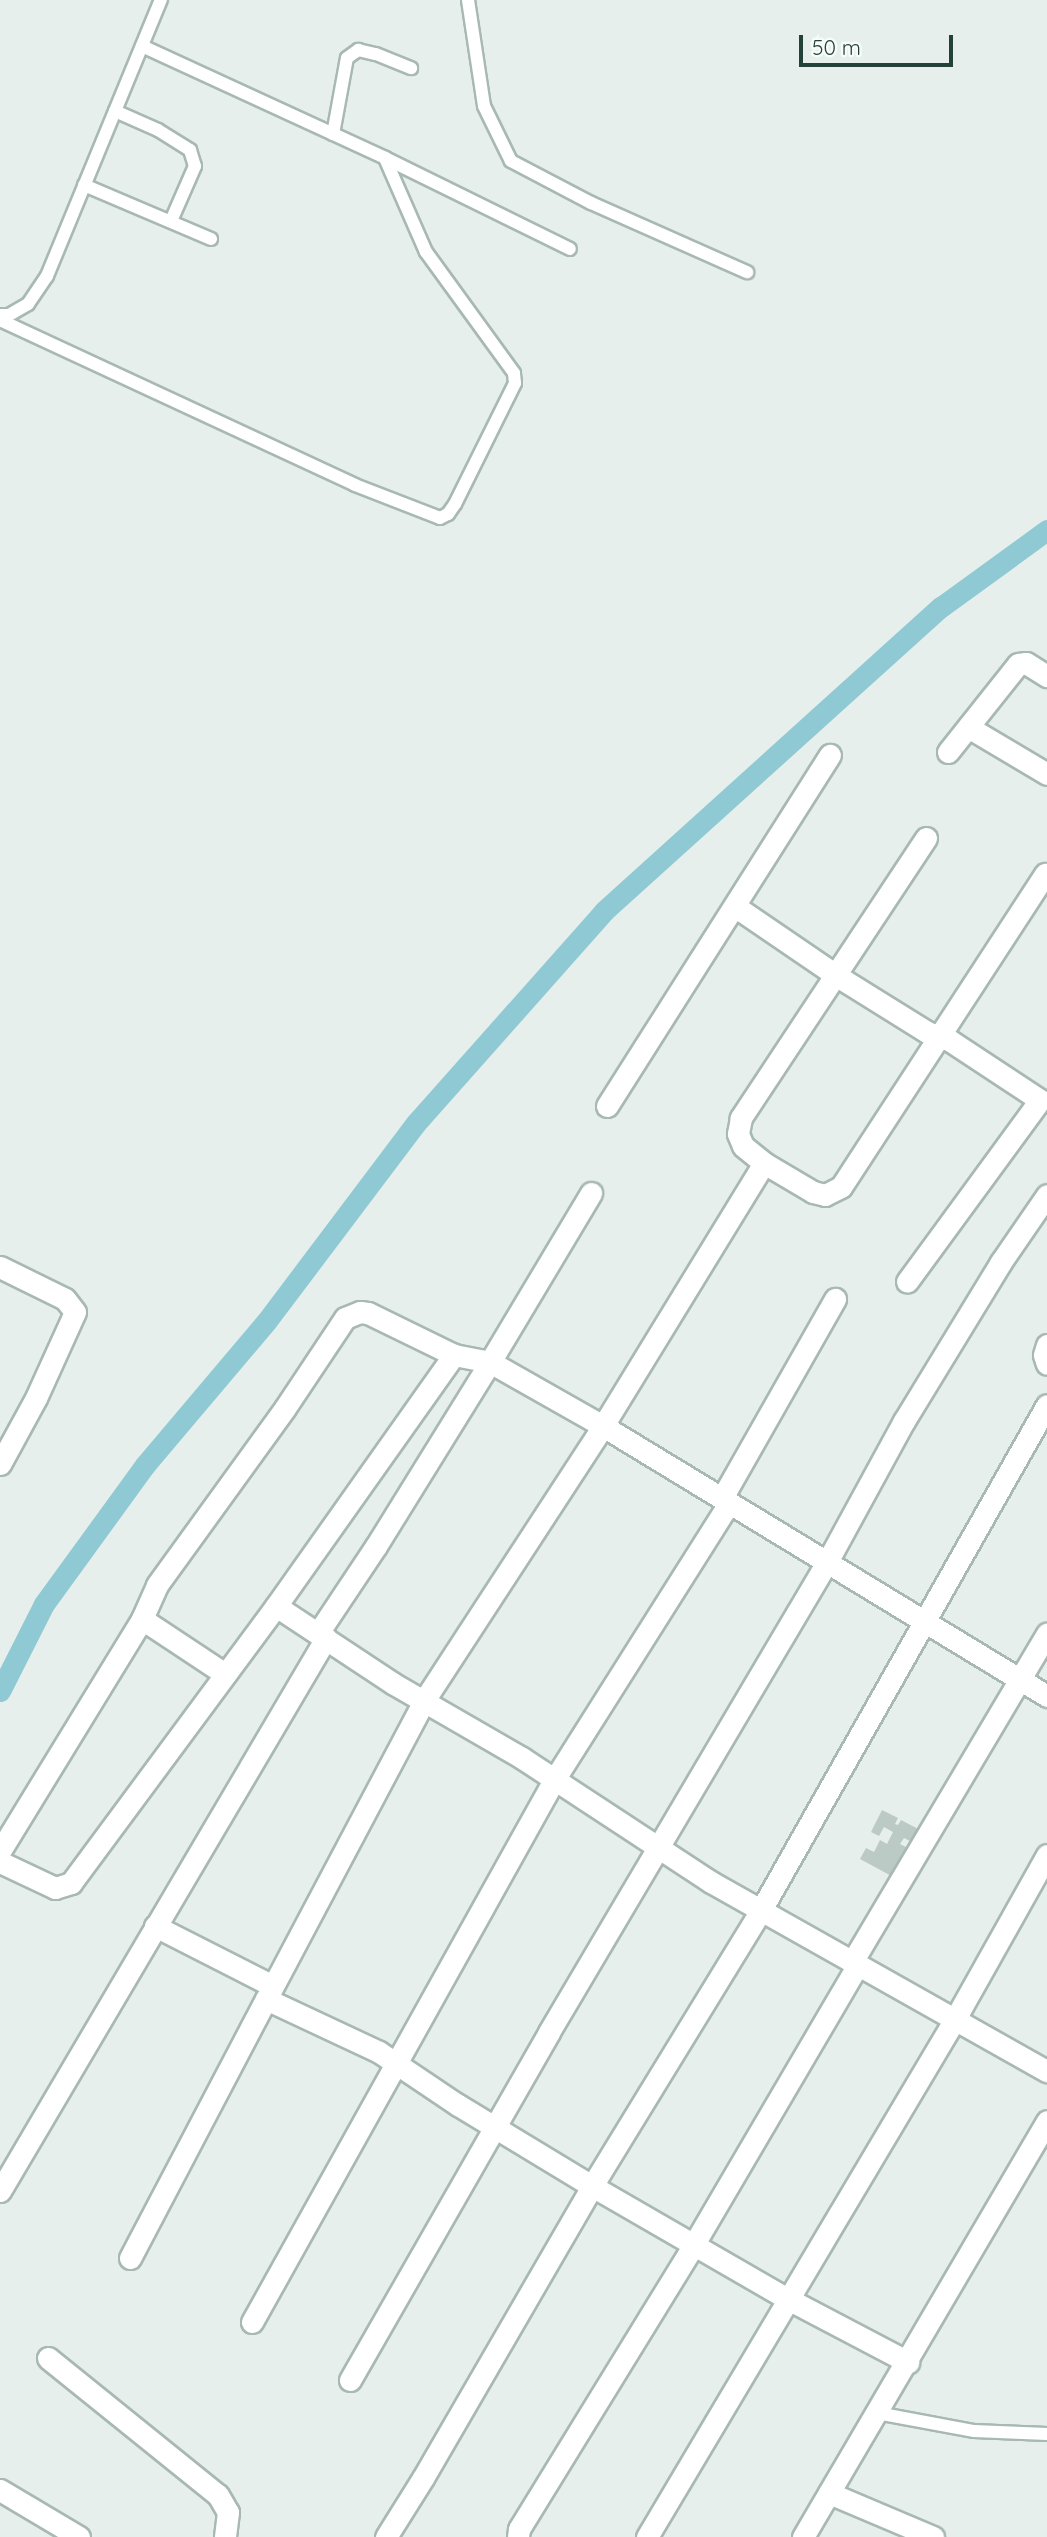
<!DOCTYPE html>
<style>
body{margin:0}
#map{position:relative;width:1047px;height:2537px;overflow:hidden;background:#e6efeb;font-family:Quicksand,sans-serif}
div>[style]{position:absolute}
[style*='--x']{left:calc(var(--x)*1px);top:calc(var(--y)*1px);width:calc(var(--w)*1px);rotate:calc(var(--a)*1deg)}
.canal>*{height:21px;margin:-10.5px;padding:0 10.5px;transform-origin:10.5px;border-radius:10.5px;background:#8ec9d4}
.building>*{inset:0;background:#bbcac4}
.roads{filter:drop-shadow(2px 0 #a8b8b2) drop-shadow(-2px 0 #a8b8b2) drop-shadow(0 2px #a8b8b2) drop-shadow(0 -2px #a8b8b2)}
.lane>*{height:12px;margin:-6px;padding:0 6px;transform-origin:6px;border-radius:6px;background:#fff}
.street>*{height:21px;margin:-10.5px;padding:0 10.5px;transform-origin:10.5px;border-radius:10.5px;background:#fff}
.secondary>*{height:21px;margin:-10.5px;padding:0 10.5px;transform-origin:10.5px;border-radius:10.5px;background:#fff}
span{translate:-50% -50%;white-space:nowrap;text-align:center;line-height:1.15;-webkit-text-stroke:7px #f7fbf9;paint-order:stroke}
.scale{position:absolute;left:799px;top:35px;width:154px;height:32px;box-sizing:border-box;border:4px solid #24423a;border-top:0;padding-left:9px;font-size:21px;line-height:24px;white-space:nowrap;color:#24423a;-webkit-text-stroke:5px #f7fbf9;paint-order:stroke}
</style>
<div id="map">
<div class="canal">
<i style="--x:0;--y:1691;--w:97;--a:-63.2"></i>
<i style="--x:44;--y:1604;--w:172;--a:-54"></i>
<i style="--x:145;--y:1465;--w:187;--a:-49.8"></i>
<i style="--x:266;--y:1322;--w:249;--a:-53"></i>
<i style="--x:416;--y:1123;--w:283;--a:-48.4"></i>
<i style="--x:604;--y:911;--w:454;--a:-42.1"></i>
<i style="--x:941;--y:607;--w:131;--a:-36"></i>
</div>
<div class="building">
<i style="clip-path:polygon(882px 1810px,898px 1818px,895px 1824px,898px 1825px,901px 1820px,924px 1832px,918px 1845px,904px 1838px,900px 1844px,912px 1850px,897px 1879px,860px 1859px,866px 1848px,874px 1852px,880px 1840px,887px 1844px,893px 1832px,884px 1827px,879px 1836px,871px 1832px)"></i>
</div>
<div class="roads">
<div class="lane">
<i style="--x:468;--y:0;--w:107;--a:81.4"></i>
<i style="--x:484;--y:106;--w:61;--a:63.9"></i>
<i style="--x:511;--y:161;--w:90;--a:27.7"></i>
<i style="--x:591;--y:203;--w:171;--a:23.9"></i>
<i style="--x:142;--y:46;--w:268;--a:24.7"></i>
<i style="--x:115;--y:111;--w:47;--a:23.8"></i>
<i style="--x:158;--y:130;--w:38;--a:32"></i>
<i style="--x:190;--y:150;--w:17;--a:73"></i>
<i style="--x:195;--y:166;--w:60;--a:113.6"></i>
<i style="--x:333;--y:134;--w:77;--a:-79.6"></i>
<i style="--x:347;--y:58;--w:14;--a:-36"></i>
<i style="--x:358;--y:50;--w:18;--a:13"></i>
<i style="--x:376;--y:54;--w:38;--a:22"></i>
<i style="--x:84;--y:185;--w:138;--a:23"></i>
<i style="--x:0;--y:315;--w:9;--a:0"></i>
<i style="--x:9;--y:315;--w:22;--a:-30"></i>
<i style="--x:28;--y:304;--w:34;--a:-56"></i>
<i style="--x:47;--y:276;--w:299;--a:-67.6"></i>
<i style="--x:0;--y:320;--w:391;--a:24.9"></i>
<i style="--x:355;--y:485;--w:91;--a:21.2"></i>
<i style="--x:440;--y:518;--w:9;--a:-27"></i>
<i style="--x:448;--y:514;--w:12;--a:-55"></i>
<i style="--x:455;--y:504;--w:135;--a:-63.6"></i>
<i style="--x:515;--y:383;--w:10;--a:-96"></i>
<i style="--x:514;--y:373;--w:150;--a:-126"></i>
<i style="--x:426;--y:252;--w:103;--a:-113.6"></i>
<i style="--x:385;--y:158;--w:206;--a:26.2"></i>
<i style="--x:877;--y:2413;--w:99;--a:10.5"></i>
<i style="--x:974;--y:2431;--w:73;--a:2.4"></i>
</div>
<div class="street">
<i style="--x:968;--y:727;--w:92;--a:30.7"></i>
<i style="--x:948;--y:752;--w:112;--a:-51.5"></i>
<i style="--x:1018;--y:664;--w:8;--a:-7"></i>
<i style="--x:1026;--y:663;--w:25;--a:32"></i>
<i style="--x:926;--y:838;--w:336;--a:123.5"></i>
<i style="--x:741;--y:1118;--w:16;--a:101"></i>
<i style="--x:738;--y:1134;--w:13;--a:67"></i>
<i style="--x:743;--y:1146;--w:27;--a:39"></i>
<i style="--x:764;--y:1163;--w:57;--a:30.6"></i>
<i style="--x:813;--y:1192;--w:12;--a:14"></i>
<i style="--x:825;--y:1195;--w:18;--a:-27"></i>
<i style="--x:841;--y:1187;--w:374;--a:-56.9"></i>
<i style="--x:736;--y:907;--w:122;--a:34.3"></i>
<i style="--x:837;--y:976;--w:106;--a:31.9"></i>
<i style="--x:927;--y:1032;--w:23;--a:20"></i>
<i style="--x:949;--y:1040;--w:109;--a:33.4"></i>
<i style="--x:1040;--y:1100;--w:225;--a:126.2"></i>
<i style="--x:607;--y:1106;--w:416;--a:-57.6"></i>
<i style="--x:764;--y:1163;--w:308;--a:121.5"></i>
<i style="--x:603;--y:1426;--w:328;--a:123.1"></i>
<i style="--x:424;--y:1701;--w:337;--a:117.9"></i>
<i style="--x:266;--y:1999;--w:125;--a:25.1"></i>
<i style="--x:379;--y:2052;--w:95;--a:33.9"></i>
<i style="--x:458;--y:2105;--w:157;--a:31.2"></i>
<i style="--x:592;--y:2186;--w:226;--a:30"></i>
<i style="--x:788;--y:2299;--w:136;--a:27.7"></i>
<i style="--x:0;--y:1267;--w:72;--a:26.2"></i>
<i style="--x:65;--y:1299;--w:16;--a:52"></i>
<i style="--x:75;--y:1312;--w:94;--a:114.4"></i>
<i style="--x:36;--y:1398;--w:75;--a:118.6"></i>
<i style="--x:1047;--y:1345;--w:10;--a:107"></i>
<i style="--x:1044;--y:1355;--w:9;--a:72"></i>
<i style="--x:722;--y:1498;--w:229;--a:-60.4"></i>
<i style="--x:276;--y:1606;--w:141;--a:33.5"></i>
<i style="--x:394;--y:1684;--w:148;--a:30"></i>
<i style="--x:522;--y:1758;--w:226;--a:33.3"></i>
<i style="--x:711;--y:1882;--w:386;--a:29.4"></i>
<i style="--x:142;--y:1619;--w:37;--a:-66"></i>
<i style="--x:157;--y:1585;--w:218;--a:-54.1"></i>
<i style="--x:285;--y:1408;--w:108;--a:-56.3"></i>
<i style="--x:345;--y:1318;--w:16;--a:-22"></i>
<i style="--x:360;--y:1312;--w:8;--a:7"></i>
<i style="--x:368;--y:1313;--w:96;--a:26"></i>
<i style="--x:454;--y:1355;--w:37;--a:11"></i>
<i style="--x:490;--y:1362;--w:130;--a:29.5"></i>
<i style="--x:603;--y:1426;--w:520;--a:31.3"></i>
<i style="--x:318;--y:1633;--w:105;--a:-56.3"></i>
<i style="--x:376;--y:1546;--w:216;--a:-58.2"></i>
<i style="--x:490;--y:1362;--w:197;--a:-59.1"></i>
<i style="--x:0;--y:1851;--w:272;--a:-58.5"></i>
<i style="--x:142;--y:1619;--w:100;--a:33.5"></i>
<i style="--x:0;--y:1862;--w:61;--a:25.3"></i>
<i style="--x:55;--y:1888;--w:17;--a:-17"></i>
<i style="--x:71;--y:1883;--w:345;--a:-53.5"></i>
<i style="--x:276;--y:1606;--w:308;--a:-54.7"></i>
<i style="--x:155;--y:1926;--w:132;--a:27"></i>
<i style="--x:852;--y:1962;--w:382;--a:-59.3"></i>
<i style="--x:0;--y:2191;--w:642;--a:-59.48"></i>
<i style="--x:130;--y:2258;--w:293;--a:-62.3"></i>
<i style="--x:252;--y:2322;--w:620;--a:-60.87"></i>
<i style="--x:554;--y:1780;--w:328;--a:-57.7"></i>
<i style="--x:48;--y:2358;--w:218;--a:38.9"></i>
<i style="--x:218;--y:2495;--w:20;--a:60"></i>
<i style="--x:228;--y:2512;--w:25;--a:97"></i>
<i style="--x:350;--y:2380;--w:401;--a:-60.2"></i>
<i style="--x:549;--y:2032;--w:546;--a:-59.4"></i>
<i style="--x:827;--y:1562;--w:161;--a:-61.4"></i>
<i style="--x:904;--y:1421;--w:186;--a:-58.6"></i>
<i style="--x:1001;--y:1262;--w:81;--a:-55.5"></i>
<i style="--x:0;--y:2490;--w:92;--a:30.7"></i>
<i style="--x:829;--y:2493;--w:113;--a:22.9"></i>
<i style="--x:386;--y:2537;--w:70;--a:-57.9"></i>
<i style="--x:423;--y:2478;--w:337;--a:-59.9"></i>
<i style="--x:592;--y:2186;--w:324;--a:-58.5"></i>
<i style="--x:761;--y:1910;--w:580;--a:-60.48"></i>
<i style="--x:518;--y:2537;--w:8;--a:-83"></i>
<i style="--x:519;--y:2529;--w:334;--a:-58.4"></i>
<i style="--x:694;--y:2244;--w:324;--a:-59.6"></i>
<i style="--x:647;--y:2537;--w:603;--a:-59.26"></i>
<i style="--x:955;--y:2019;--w:188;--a:-60.7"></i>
</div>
<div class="secondary">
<i style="--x:803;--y:2537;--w:482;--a:-59.6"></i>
</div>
</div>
<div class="scale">50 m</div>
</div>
